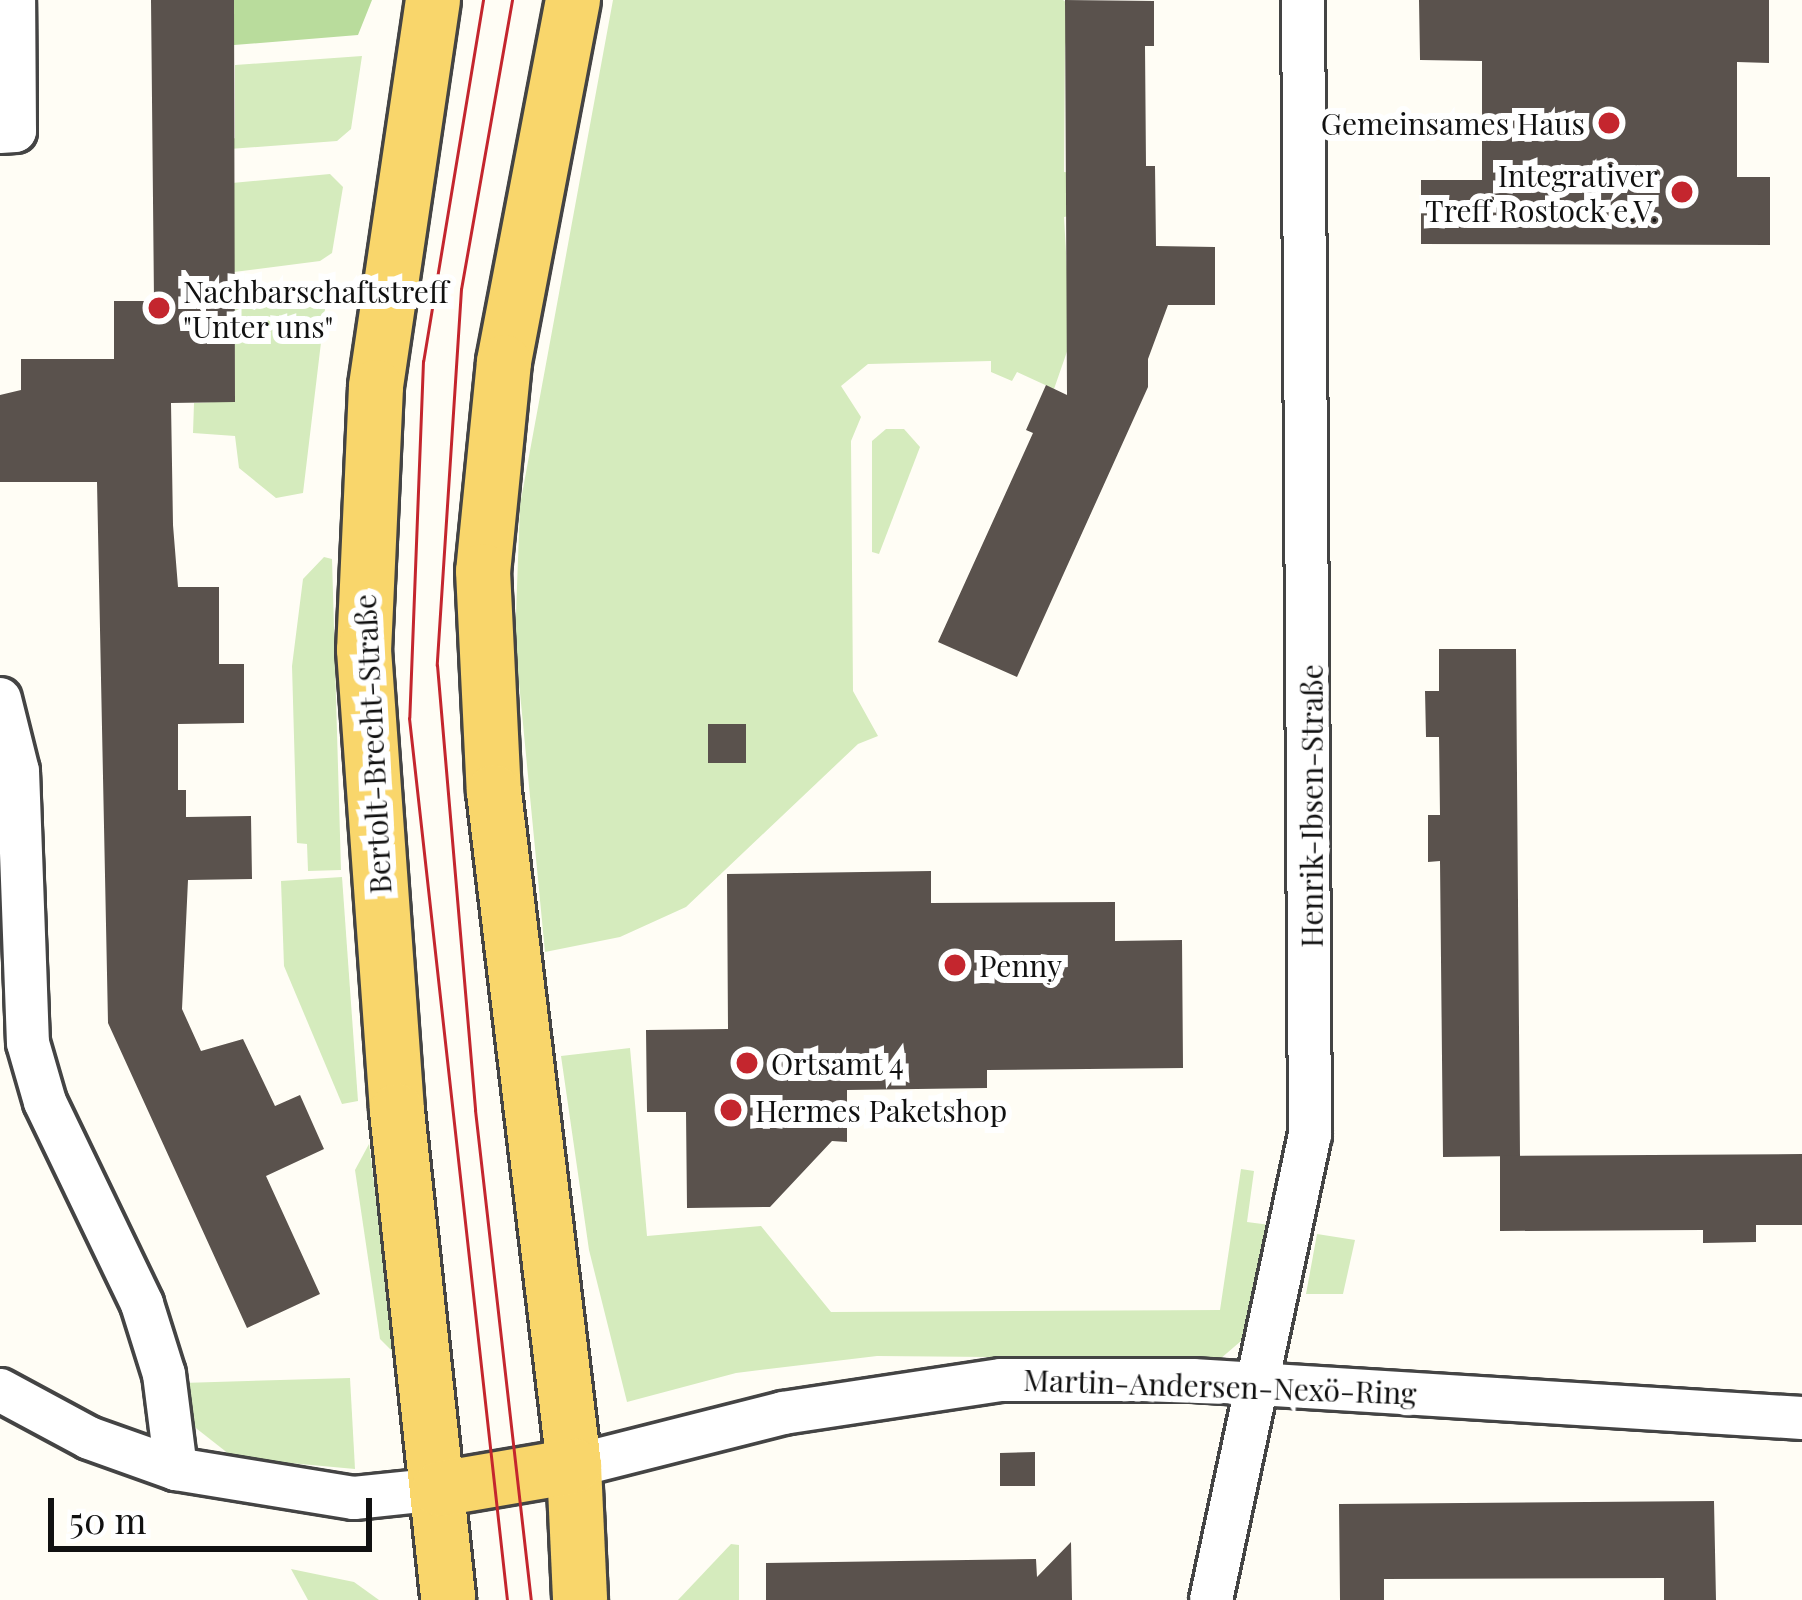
<!DOCTYPE html>
<meta charset="utf-8">
<style>
body{margin:0}
#map{position:relative;width:1802px;height:1600px;overflow:hidden;background:#fffdf5;font-family:"Playfair Display",serif}
div>[style]{position:absolute}
[style*='--x']{left:calc(var(--x)*1px);top:calc(var(--y)*1px);width:calc(var(--w)*1px);rotate:calc(var(--a)*1deg)}
.green>*{inset:0;background:#d5ebbd}
.forest>*{inset:0;background:#b9dc9c}
.building>*{inset:0;background:#5a524d}
.roads{filter:drop-shadow(3px 0 #444) drop-shadow(-3px 0 #444) drop-shadow(0 3px #444) drop-shadow(0 -3px #444)}
.minor>*{height:42px;margin:-21px;padding:0 21px;transform-origin:21px;border-radius:21px;background:#fff}
.major>*{height:54px;margin:-27px;padding:0 27px;transform-origin:27px;border-radius:27px;background:#f9d66b}
.tram>*{height:3px;margin:-1.5px;padding:0 1.5px;transform-origin:1.5px;border-radius:1.5px;background:#c4262e}
.dots>*{width:33px;height:33px;translate:-50% -50%;box-sizing:border-box;border:6px solid #fff;border-radius:50%}
span{translate:-50% -50%;white-space:nowrap;text-align:center;line-height:1.15;-webkit-text-stroke:12px #fff;paint-order:stroke}
.poi-label{font-size:30px;color:#111}
.right{translate:-100% -50%;text-align:right}
.left{translate:0 -50%;text-align:left}
.street-label{font-size:30px;color:#111}
.scale{position:absolute;left:48px;top:1498px;width:324px;height:54px;box-sizing:border-box;border:6px solid #111;border-top:0;padding-left:15px;font-size:36px;line-height:42px;white-space:nowrap;color:#111;-webkit-text-stroke:9px #fff;paint-order:stroke}
</style>
<div id="map">
<div class="green">
<i style="clip-path:polygon(613px 0,1063px 0,1073px 7px,1065px 47px,1064px 172px,1074px 173px,1074px 215px,1064px 217px,1071px 340px,1054px 389px,1017px 372px,1012px 381px,991px 372px,991px 361px,868px 364px,841px 386px,861px 417px,851px 441px,853px 691px,878px 736px,858px 744px,686px 907px,620px 937px,545px 952px,515px 641px,520px 505px)"></i>
<i style="clip-path:polygon(362px 56px,351px 129px,337px 141px,216px 150px,235px 138px,235px 65px)"></i>
<i style="clip-path:polygon(330px 174px,343px 187px,332px 253px,320px 261px,234px 272px,232px 183px)"></i>
<i style="clip-path:polygon(328px 284px,303px 493px,276px 498px,239px 468px,235px 436px,193px 433px,194px 403px,235px 401px,234px 294px)"></i>
<i style="clip-path:polygon(886px 429px,904px 429px,920px 447px,879px 554px,872px 552px,872px 441px)"></i>
<i style="clip-path:polygon(324px 557px,332px 559px,341px 870px,308px 871px,307px 844px,297px 843px,292px 666px,303px 579px)"></i>
<i style="clip-path:polygon(342px 877px,358px 1101px,342px 1104px,284px 966px,281px 881px)"></i>
<i style="clip-path:polygon(630px 1048px,647px 1236px,761px 1226px,831px 1312px,1220px 1310px,1241px 1169px,1254px 1171px,1247px 1222px,1278px 1226px,1248px 1335px,1220px 1359px,877px 1356px,736px 1373px,627px 1402px,589px 1250px,561px 1056px)"></i>
<i style="clip-path:polygon(369px 1144px,396px 1355px,380px 1339px,355px 1170px)"></i>
<i style="clip-path:polygon(1317px 1234px,1355px 1240px,1343px 1294px,1306px 1294px)"></i>
<i style="clip-path:polygon(350px 1378px,355px 1469px,234px 1458px,192px 1425px,182px 1383px)"></i>
<i style="clip-path:polygon(731px 1544px,739px 1545px,739px 1600px,678px 1600px)"></i>
<i style="clip-path:polygon(291px 1569px,354px 1582px,379px 1600px,308px 1600px)"></i>
</div>
<div class="forest">
<i style="clip-path:polygon(234px 0,372px 0,358px 35px,234px 45px)"></i>
</div>
<div class="building">
<i style="clip-path:polygon(151px 0,234px 0,235px 402px,171px 403px,173px 525px,178px 587px,219px 587px,219px 664px,244px 664px,244px 723px,178px 724px,178px 790px,186px 790px,186px 817px,251px 816px,252px 879px,188px 880px,182px 1009px,201px 1051px,243px 1039px,275px 1106px,300px 1095px,324px 1149px,266px 1176px,320px 1294px,247px 1328px,108px 1023px,97px 482px,0 482px,0 395px,21px 390px,21px 359px,114px 359px,114px 301px,154px 301px)"></i>
<i style="clip-path:polygon(1065px 0,1154px 1px,1154px 46px,1145px 46px,1146px 166px,1155px 166px,1156px 246px,1215px 247px,1215px 305px,1168px 305px,1148px 359px,1148px 387px,1017px 677px,938px 642px,1033px 433px,1026px 430px,1046px 385px,1067px 395px)"></i>
<i style="clip-path:polygon(1419px 0,1769px 0,1769px 63px,1737px 62px,1737px 177px,1770px 177px,1770px 245px,1421px 244px,1421px 180px,1482px 180px,1482px 61px,1420px 60px)"></i>
<i style="clip-path:polygon(1439px 649px,1516px 649px,1520px 1156px,1443px 1157px,1440px 861px,1428px 862px,1428px 815px,1440px 815px,1439px 737px,1426px 737px,1425px 691px,1439px 691px)"></i>
<i style="clip-path:polygon(708px 724px,746px 724px,746px 763px,708px 763px)"></i>
<i style="clip-path:polygon(931px 871px,931px 903px,1115px 902px,1115px 941px,1182px 940px,1183px 1068px,987px 1070px,987px 1088px,847px 1090px,847px 1142px,832px 1141px,770px 1207px,687px 1208px,686px 1112px,647px 1112px,646px 1030px,728px 1029px,727px 874px)"></i>
<i style="clip-path:polygon(1802px 1154px,1802px 1225px,1756px 1225px,1756px 1242px,1703px 1243px,1703px 1230px,1500px 1231px,1500px 1156px)"></i>
<i style="clip-path:polygon(1035px 1452px,1035px 1486px,1000px 1486px,1000px 1453px)"></i>
<i style="clip-path:polygon(1714px 1501px,1716px 1600px,1664px 1600px,1664px 1578px,1384px 1579px,1384px 1600px,1340px 1600px,1339px 1504px)"></i>
<i style="clip-path:polygon(1071px 1542px,1072px 1600px,766px 1600px,766px 1563px,1036px 1559px,1037px 1577px)"></i>
</div>
<div class="roads">
<div class="minor">
<i style="--x:0;--y:132;--w:15;--a:-4"></i>
<i style="--x:15;--y:131;--w:131;--a:-90.4"></i>
<i style="--x:0;--y:699;--w:74;--a:76"></i>
<i style="--x:18;--y:771;--w:272;--a:87.9"></i>
<i style="--x:28;--y:1043;--w:61;--a:73.9"></i>
<i style="--x:45;--y:1102;--w:224;--a:64.3"></i>
<i style="--x:142;--y:1304;--w:73;--a:72.6"></i>
<i style="--x:164;--y:1374;--w:96;--a:82.8"></i>
<i style="--x:0;--y:1390;--w:101;--a:28.3"></i>
<i style="--x:89;--y:1438;--w:92;--a:19.6"></i>
<i style="--x:176;--y:1469;--w:180;--a:9.3"></i>
<i style="--x:354;--y:1498;--w:85;--a:-6"></i>
<i style="--x:574;--y:1466;--w:216;--a:-14.2"></i>
<i style="--x:783;--y:1413;--w:220;--a:-8.6"></i>
<i style="--x:1001;--y:1380;--w:192;--a:0"></i>
<i style="--x:1193;--y:1380;--w:610;--a:3.57"></i>
<i style="--x:1211;--y:1600;--w:475;--a:-78"></i>
<i style="--x:1310;--y:1135;--w:1135;--a:-90.35"></i>
</div>
<div class="major">
<i style="--x:433;--y:0;--w:391;--a:98.4"></i>
<i style="--x:376;--y:387;--w:263;--a:92.6"></i>
<i style="--x:364;--y:650;--w:462;--a:85.9"></i>
<i style="--x:397;--y:1111;--w:492;--a:84"></i>
<i style="--x:573;--y:0;--w:369;--a:100.8"></i>
<i style="--x:504;--y:362;--w:210;--a:95.7"></i>
<i style="--x:483;--y:571;--w:221;--a:87.2"></i>
<i style="--x:494;--y:792;--w:679;--a:83.23"></i>
<i style="--x:574;--y:1466;--w:134;--a:87.4"></i>
<i style="--x:439;--y:1489;--w:137;--a:-9.7"></i>
</div>
</div>
<div class="tram">
<i style="--x:483;--y:0;--w:366;--a:99.4"></i>
<i style="--x:423;--y:361;--w:357;--a:92.2"></i>
<i style="--x:409;--y:718;--w:887;--a:83.66"></i>
<i style="--x:512;--y:0;--w:293;--a:100"></i>
<i style="--x:461;--y:289;--w:377;--a:93.7"></i>
<i style="--x:437;--y:665;--w:447;--a:85.1"></i>
<i style="--x:475;--y:1110;--w:493;--a:83.5"></i>
</div>
<div class="dots">
<i style="left:1609px;top:123px;background:#c4262e"></i>
<i style="left:1682px;top:192px;background:#c4262e"></i>
<i style="left:159px;top:308px;background:#c4262e"></i>
<i style="left:955px;top:965px;background:#c4262e"></i>
<i style="left:747px;top:1063px;background:#c4262e"></i>
<i style="left:731px;top:1110px;background:#c4262e"></i>
</div>
<div class="poi-label">
<span class="right" style="left:1585px;top:123px">Gemeinsames Haus</span>
<span class="right" style="left:1658px;top:192px">Integrativer<br>Treff Rostock e.V.</span>
<span class="left" style="left:183px;top:308px">Nachbarschaftstreff<br>"Unter uns"</span>
<span class="left" style="left:979px;top:965px">Penny</span>
<span class="left" style="left:771px;top:1063px">Ortsamt 4</span>
<span class="left" style="left:755px;top:1110px">Hermes Paketshop</span>
</div>
<div class="street-label">
<span style="left:372px;top:744px;rotate:-93deg">Bertolt-Brecht-Straße</span>
<span style="left:1311px;top:806px;rotate:-90deg">Henrik-Ibsen-Straße</span>
<span style="left:1220px;top:1386px;rotate:2deg">Martin-Andersen-Nexö-Ring</span>
</div>
<div class="scale">50 m</div>
</div>
